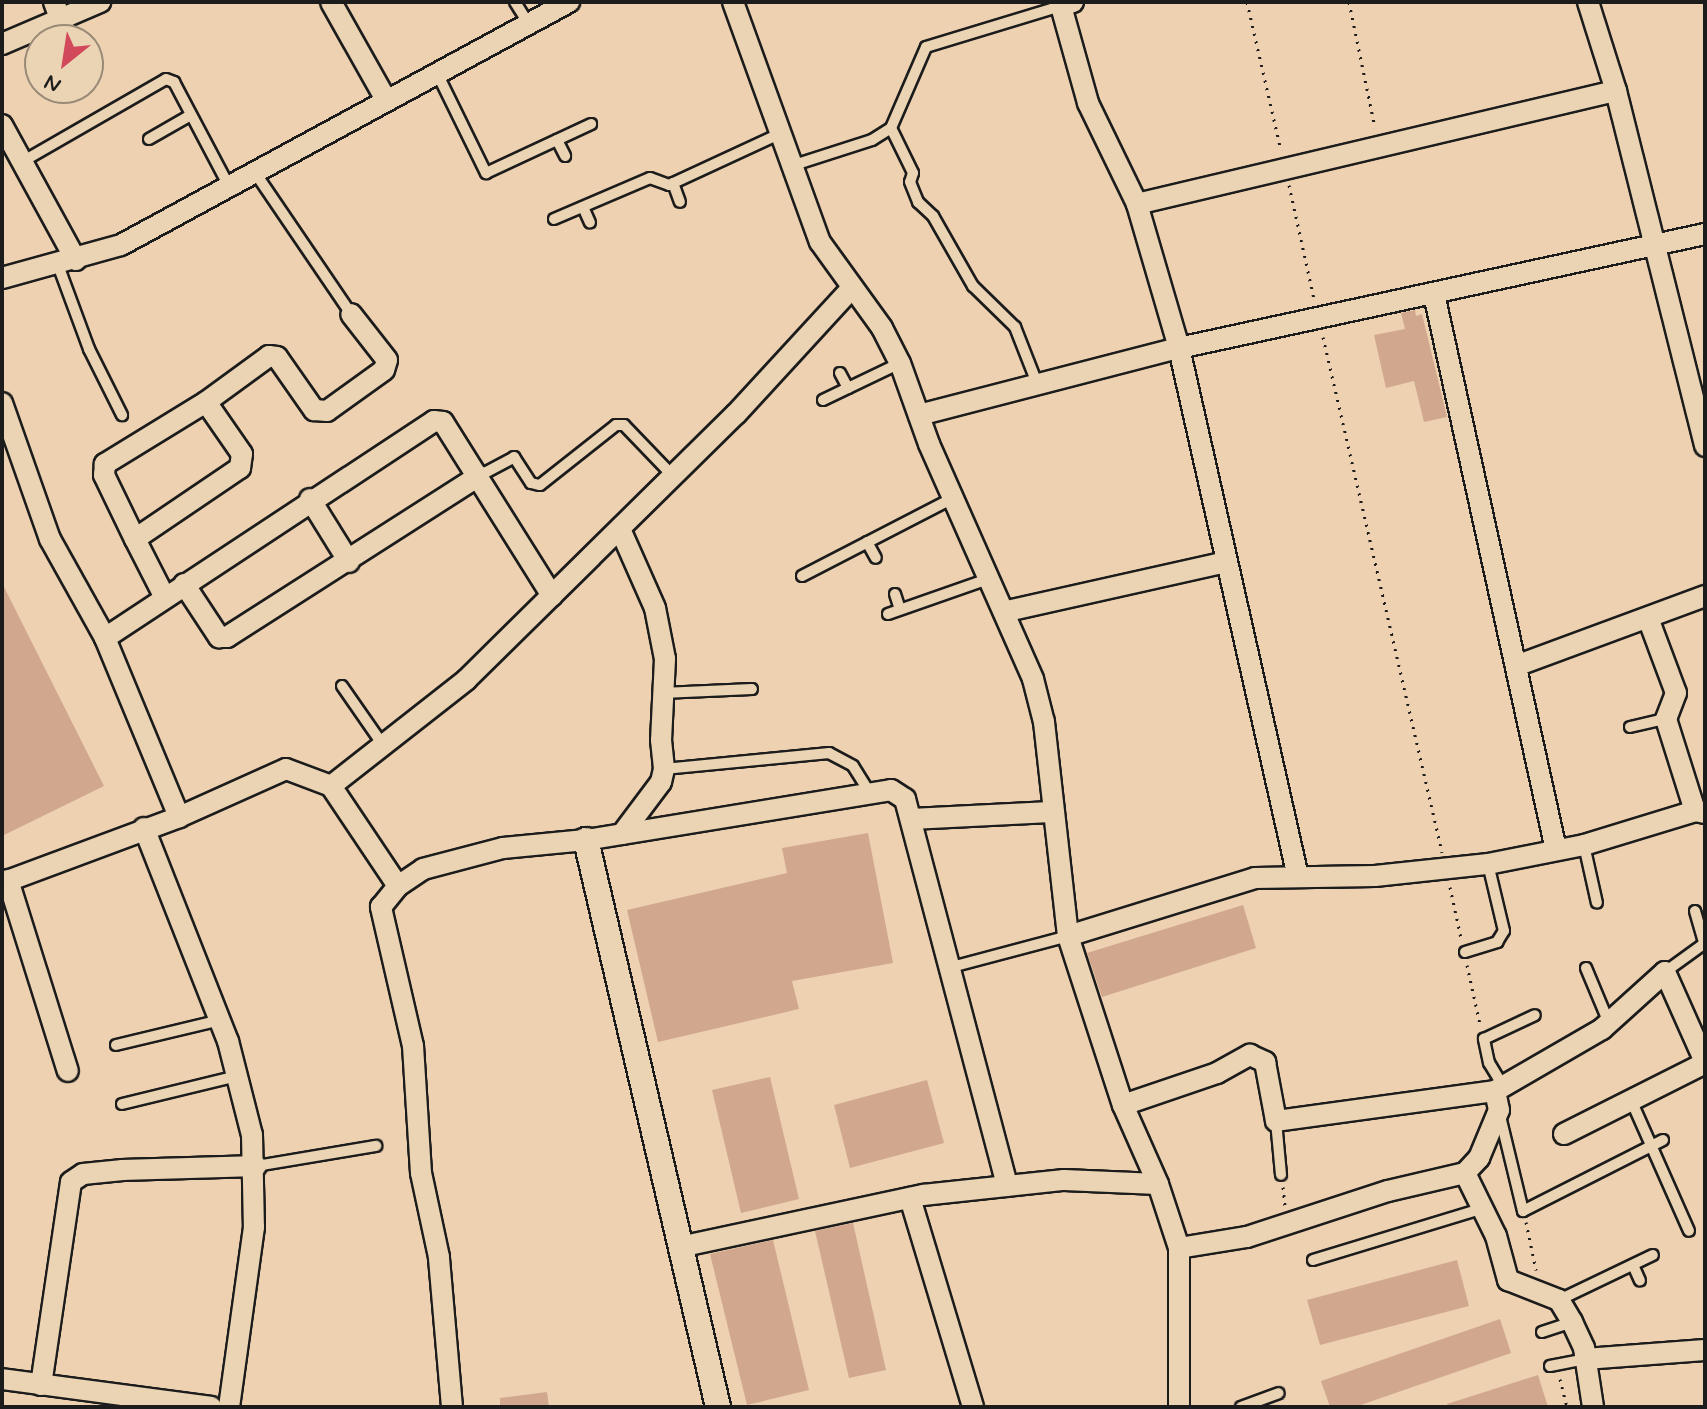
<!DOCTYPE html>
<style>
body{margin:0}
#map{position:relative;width:1707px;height:1409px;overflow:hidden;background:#edd1b0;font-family:Mynerve,sans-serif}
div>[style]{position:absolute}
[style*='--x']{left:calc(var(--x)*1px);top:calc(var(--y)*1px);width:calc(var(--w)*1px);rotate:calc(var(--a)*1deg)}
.building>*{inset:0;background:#d1a88d}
.path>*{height:3px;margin-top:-1.5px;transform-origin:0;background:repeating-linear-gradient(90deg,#1c1c1c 0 2px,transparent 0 8px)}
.roads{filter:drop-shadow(2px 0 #1c1c1c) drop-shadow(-2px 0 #1c1c1c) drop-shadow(0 2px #1c1c1c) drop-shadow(0 -2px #1c1c1c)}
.service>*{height:10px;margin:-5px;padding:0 5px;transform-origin:5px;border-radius:5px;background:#ebd4b3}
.minor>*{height:20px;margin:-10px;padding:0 10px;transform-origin:10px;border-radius:10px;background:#ebd4b3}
.tertiary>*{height:24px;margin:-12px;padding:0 12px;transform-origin:12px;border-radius:12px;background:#ebd4b3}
span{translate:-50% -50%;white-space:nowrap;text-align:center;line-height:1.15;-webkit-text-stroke:6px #ebd4b3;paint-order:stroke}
.frame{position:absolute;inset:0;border:4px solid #1c1c1c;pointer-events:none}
.north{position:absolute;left:24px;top:24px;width:80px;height:80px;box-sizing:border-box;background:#ebd4b3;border:2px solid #988a77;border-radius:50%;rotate:210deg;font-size:22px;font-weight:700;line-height:32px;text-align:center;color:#1c1c1c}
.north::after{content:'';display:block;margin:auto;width:28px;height:36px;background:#d1495b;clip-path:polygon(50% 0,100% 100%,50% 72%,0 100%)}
</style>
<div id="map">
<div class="building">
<i style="clip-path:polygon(1415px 310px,1416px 316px,1422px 314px,1447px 417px,1424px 422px,1414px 381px,1386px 388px,1374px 335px,1405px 329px,1401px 313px)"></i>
<i style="clip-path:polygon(2px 583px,104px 786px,2px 836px)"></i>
<i style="clip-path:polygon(868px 833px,893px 963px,792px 981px,799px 1009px,658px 1042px,627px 910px,787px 873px,782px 848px)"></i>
<i style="clip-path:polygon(1243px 905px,1256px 948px,1102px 997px,1087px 953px)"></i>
<i style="clip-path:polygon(770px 1077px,799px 1199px,741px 1213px,712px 1090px)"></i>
<i style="clip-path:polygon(927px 1080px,944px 1143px,850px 1168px,834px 1105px)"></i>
<i style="clip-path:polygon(853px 1223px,886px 1370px,849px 1378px,815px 1231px)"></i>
<i style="clip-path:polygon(773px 1240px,809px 1390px,747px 1405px,710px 1254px)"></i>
<i style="clip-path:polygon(1457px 1260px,1469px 1306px,1320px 1345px,1307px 1300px)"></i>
<i style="clip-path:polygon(1500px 1319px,1511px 1353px,1355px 1407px,1330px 1407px,1321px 1381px)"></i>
<i style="clip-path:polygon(1538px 1375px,1548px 1407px,1448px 1407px,1447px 1404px)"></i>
<i style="clip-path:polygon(547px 1392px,549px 1407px,500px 1407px,500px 1398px)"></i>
</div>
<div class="path">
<i style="--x:1247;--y:2;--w:152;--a:77.1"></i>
<i style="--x:1349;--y:2;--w:128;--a:78.3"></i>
<i style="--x:1289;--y:185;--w:117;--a:77.6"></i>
<i style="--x:1323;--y:337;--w:529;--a:76.99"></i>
<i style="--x:1450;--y:887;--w:52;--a:77.8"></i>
<i style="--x:1467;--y:965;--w:60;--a:77.6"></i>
<i style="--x:1283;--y:1187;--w:20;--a:84"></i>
<i style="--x:1526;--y:1222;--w:49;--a:78.2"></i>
<i style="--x:1560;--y:1379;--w:29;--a:76"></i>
</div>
<div class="roads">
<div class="service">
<i style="--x:515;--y:2;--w:25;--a:58"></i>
<i style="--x:436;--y:71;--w:114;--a:63.9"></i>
<i style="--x:486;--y:173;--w:116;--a:-25"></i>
<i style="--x:891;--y:128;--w:50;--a:63.9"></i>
<i style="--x:913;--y:173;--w:9;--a:108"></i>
<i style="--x:910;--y:182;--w:22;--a:68"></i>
<i style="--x:918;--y:202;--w:21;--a:43"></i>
<i style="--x:933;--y:216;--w:81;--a:60.3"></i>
<i style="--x:973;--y:286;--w:59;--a:44.3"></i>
<i style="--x:1015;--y:327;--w:60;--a:68.6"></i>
<i style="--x:149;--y:139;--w:46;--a:-29.9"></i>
<i style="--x:557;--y:140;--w:18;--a:63"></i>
<i style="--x:20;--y:163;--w:168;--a:-29.9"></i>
<i style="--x:166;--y:79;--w:9;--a:21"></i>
<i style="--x:174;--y:82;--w:120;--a:62.2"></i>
<i style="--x:791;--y:166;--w:85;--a:-17.8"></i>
<i style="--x:872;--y:140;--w:22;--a:-32"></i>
<i style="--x:891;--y:128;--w:88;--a:-66.6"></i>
<i style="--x:926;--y:47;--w:141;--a:-16.9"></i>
<i style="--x:256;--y:174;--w:169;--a:55.8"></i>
<i style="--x:673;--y:183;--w:20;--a:70"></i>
<i style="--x:583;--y:207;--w:17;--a:66"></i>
<i style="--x:554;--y:219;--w:104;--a:-23.1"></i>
<i style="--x:650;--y:178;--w:20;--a:20"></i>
<i style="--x:669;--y:185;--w:119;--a:-24.8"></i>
<i style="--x:58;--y:265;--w:90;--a:69.7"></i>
<i style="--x:89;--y:349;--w:74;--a:63.4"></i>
<i style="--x:840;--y:373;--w:17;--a:62"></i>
<i style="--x:823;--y:400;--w:85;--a:-25.7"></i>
<i style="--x:479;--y:476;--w:40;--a:-28"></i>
<i style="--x:514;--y:457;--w:31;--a:57"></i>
<i style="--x:531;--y:483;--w:9;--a:13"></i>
<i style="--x:540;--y:485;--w:97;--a:-38.3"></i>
<i style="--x:616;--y:425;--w:8;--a:0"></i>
<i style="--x:624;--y:425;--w:68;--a:46.2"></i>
<i style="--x:867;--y:542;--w:18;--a:61"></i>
<i style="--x:802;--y:576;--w:170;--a:-27.3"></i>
<i style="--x:895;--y:594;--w:16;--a:72"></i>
<i style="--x:888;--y:614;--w:109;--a:-19.3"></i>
<i style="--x:342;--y:686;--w:72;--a:55.2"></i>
<i style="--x:662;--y:693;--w:90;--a:-2.5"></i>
<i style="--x:1630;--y:727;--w:37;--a:-13"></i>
<i style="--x:664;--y:769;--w:166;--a:-5.5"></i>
<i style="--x:829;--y:753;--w:27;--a:28"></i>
<i style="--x:853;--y:766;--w:32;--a:58"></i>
<i style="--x:1584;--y:845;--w:59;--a:77.4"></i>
<i style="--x:1695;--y:911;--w:33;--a:74"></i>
<i style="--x:1465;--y:952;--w:34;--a:-17"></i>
<i style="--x:1497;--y:942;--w:13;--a:-58"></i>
<i style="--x:1504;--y:931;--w:69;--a:-103.4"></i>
<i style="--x:948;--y:968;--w:124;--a:-14.9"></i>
<i style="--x:1586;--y:968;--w:60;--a:67.3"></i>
<i style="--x:1665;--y:972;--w:49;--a:-35.9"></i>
<i style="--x:116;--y:1045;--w:108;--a:-13.4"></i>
<i style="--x:1503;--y:1086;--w:27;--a:-121"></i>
<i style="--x:1489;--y:1063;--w:25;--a:-102"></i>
<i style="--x:1484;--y:1039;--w:56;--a:-25.2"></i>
<i style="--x:1631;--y:1100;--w:143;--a:66.1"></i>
<i style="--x:122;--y:1104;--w:118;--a:-13.7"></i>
<i style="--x:1500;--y:1116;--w:98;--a:76.4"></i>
<i style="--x:1523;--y:1211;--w:157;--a:-26.9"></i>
<i style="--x:1276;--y:1121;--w:54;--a:84.7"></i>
<i style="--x:256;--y:1166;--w:122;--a:-9.5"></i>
<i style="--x:1313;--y:1260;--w:176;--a:-16.9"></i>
<i style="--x:1633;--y:1265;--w:17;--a:66"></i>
<i style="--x:1559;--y:1300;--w:104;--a:-25.6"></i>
<i style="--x:1542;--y:1332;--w:32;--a:-18"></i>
<i style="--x:1550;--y:1366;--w:36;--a:-11"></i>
<i style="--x:1241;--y:1407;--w:40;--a:-20.2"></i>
</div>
<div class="minor">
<i style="--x:54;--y:2;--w:40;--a:69.8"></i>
<i style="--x:331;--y:2;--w:110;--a:60.6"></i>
<i style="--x:733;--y:2;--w:255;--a:70.1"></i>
<i style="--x:820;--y:242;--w:106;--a:54.2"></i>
<i style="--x:882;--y:328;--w:39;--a:63"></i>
<i style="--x:900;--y:363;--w:86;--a:70.3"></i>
<i style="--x:929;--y:444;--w:257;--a:66.1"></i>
<i style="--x:1033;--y:679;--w:44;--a:75.7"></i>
<i style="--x:1044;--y:722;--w:215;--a:83.6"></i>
<i style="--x:1068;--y:936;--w:178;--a:72"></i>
<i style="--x:1123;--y:1105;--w:86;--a:66.1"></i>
<i style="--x:1158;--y:1184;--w:67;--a:71.8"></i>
<i style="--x:1179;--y:1248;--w:159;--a:90"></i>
<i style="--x:1073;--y:2;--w:13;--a:162"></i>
<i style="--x:1061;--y:6;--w:101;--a:74.4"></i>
<i style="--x:1088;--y:103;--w:112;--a:64.1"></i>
<i style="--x:1137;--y:204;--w:150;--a:73.7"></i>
<i style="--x:1179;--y:348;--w:542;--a:77.32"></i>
<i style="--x:1588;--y:2;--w:93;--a:72.5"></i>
<i style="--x:1616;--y:91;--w:366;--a:75.9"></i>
<i style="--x:2;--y:44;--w:107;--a:-23.2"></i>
<i style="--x:2;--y:125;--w:154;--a:61.3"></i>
<i style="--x:1137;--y:204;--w:492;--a:-13.3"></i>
<i style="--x:2;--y:278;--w:123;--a:-15.5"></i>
<i style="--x:121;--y:245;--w:510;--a:-28.48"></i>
<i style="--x:1434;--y:294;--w:569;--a:77.62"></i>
<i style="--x:206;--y:402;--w:78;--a:-36.1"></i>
<i style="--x:269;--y:356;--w:8;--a:7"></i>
<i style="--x:277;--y:357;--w:65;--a:55.1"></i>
<i style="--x:314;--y:410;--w:13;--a:4"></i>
<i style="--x:327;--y:411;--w:70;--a:-35.7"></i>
<i style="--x:384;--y:370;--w:10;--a:-73"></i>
<i style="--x:387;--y:360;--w:58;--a:-128"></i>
<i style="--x:2;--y:403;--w:144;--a:70.6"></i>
<i style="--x:50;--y:539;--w:113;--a:60.9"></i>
<i style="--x:105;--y:638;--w:194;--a:67.5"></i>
<i style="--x:919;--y:415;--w:268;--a:-14.5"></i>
<i style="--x:1179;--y:348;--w:538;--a:-12.23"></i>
<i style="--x:310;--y:499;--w:74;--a:58.2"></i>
<i style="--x:620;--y:529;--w:86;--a:66.1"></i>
<i style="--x:655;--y:608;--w:52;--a:78.9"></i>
<i style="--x:665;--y:659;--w:81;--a:92.8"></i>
<i style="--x:661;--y:740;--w:29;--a:84"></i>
<i style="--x:664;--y:769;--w:13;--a:103"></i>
<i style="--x:661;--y:782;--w:65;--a:126.9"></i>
<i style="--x:135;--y:539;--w:127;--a:-34.1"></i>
<i style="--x:240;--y:468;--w:14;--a:-82"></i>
<i style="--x:242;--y:454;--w:63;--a:-124.7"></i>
<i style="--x:206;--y:402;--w:119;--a:148.5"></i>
<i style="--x:105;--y:464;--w:11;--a:95"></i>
<i style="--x:104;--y:475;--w:71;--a:64.2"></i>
<i style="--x:135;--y:539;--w:66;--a:63"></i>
<i style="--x:184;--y:584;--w:64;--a:56.6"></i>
<i style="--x:219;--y:637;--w:8;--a:0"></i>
<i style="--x:227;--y:637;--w:299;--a:-32.6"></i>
<i style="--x:1007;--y:611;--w:225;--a:-12.6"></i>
<i style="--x:1648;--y:618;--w:80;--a:69.5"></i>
<i style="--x:1676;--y:693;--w:28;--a:111"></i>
<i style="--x:1666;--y:719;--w:96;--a:72.5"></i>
<i style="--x:105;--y:638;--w:394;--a:-33.4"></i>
<i style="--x:434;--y:421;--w:9;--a:6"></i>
<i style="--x:443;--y:422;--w:205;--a:57.9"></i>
<i style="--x:1516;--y:666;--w:202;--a:-20.3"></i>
<i style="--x:331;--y:786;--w:172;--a:-38.1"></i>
<i style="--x:466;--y:680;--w:379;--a:-44.6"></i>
<i style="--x:736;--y:414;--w:170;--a:-47.4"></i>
<i style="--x:911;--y:819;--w:140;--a:-2.9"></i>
<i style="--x:144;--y:828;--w:229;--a:68.5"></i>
<i style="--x:228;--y:1041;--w:97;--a:75.7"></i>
<i style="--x:252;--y:1135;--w:92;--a:88.8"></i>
<i style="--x:254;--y:1227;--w:182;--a:97.9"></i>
<i style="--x:8;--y:880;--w:200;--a:72.6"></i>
<i style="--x:2;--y:883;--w:189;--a:-20.4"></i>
<i style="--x:179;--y:817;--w:117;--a:-24.2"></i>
<i style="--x:286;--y:769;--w:48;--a:20.7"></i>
<i style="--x:331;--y:786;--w:120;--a:56.2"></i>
<i style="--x:1068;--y:936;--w:196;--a:-17.2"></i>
<i style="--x:1255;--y:878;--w:120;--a:-1"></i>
<i style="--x:1375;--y:876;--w:114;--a:-6.1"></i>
<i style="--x:1488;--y:864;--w:98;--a:-11.2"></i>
<i style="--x:1584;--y:845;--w:116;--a:-17"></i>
<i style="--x:1695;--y:811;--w:10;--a:11"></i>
<i style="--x:1123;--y:1105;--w:99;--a:-18.8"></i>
<i style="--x:1217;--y:1073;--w:38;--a:-29"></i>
<i style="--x:1250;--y:1055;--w:17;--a:25"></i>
<i style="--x:1265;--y:1062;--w:60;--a:79.4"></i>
<i style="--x:1276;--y:1121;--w:221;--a:-7.8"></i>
<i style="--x:1495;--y:1091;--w:124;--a:-30.1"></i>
<i style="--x:1602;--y:1029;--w:85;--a:-42.1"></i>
<i style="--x:1665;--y:972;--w:98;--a:66"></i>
<i style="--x:1564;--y:1134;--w:158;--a:-26.7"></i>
<i style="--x:1465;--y:1173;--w:70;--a:63.8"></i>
<i style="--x:1496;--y:1236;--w:46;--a:74.7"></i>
<i style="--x:1508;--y:1280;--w:55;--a:21.4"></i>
<i style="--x:1559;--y:1300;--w:26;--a:59"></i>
<i style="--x:1572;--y:1322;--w:29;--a:65"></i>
<i style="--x:1584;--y:1348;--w:60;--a:81.3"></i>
<i style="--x:910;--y:1198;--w:218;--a:73.2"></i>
<i style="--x:680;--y:1247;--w:249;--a:-12.1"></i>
<i style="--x:923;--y:1195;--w:142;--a:-6.1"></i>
<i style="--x:1064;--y:1180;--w:94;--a:2.4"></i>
<i style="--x:1179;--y:1248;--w:69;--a:-9.2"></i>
<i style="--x:1247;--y:1237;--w:148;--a:-18.1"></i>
<i style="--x:1388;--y:1191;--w:79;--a:-13.2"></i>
<i style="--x:1465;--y:1173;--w:21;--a:-47"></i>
<i style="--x:1479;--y:1158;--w:52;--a:-67.4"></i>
<i style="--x:1499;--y:1110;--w:19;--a:-102"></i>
<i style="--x:1585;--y:1359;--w:120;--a:-4.3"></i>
<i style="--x:2;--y:1379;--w:211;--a:7.6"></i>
<i style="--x:41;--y:1385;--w:205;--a:-81.6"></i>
<i style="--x:71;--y:1182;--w:14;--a:-34"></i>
<i style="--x:83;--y:1174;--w:40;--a:-5.7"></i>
<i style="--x:123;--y:1170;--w:133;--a:-1.7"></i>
<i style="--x:452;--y:1407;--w:151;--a:-95"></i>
<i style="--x:439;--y:1257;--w:86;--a:-102.1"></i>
<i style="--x:421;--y:1173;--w:127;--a:-93.6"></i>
<i style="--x:413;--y:1046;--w:143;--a:-103"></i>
<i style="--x:381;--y:907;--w:27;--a:-51"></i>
<i style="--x:398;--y:886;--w:30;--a:-34"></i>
<i style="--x:423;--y:869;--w:83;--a:-14.7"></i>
<i style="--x:503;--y:848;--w:83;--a:-5.5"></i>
<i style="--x:586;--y:840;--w:309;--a:-9.3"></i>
<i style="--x:891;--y:790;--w:17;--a:33"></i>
<i style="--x:905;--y:799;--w:400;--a:75.2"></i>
</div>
<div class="tertiary">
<i style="--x:586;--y:840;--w:582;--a:76.89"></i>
</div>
</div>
<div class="frame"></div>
<div class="north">N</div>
</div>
